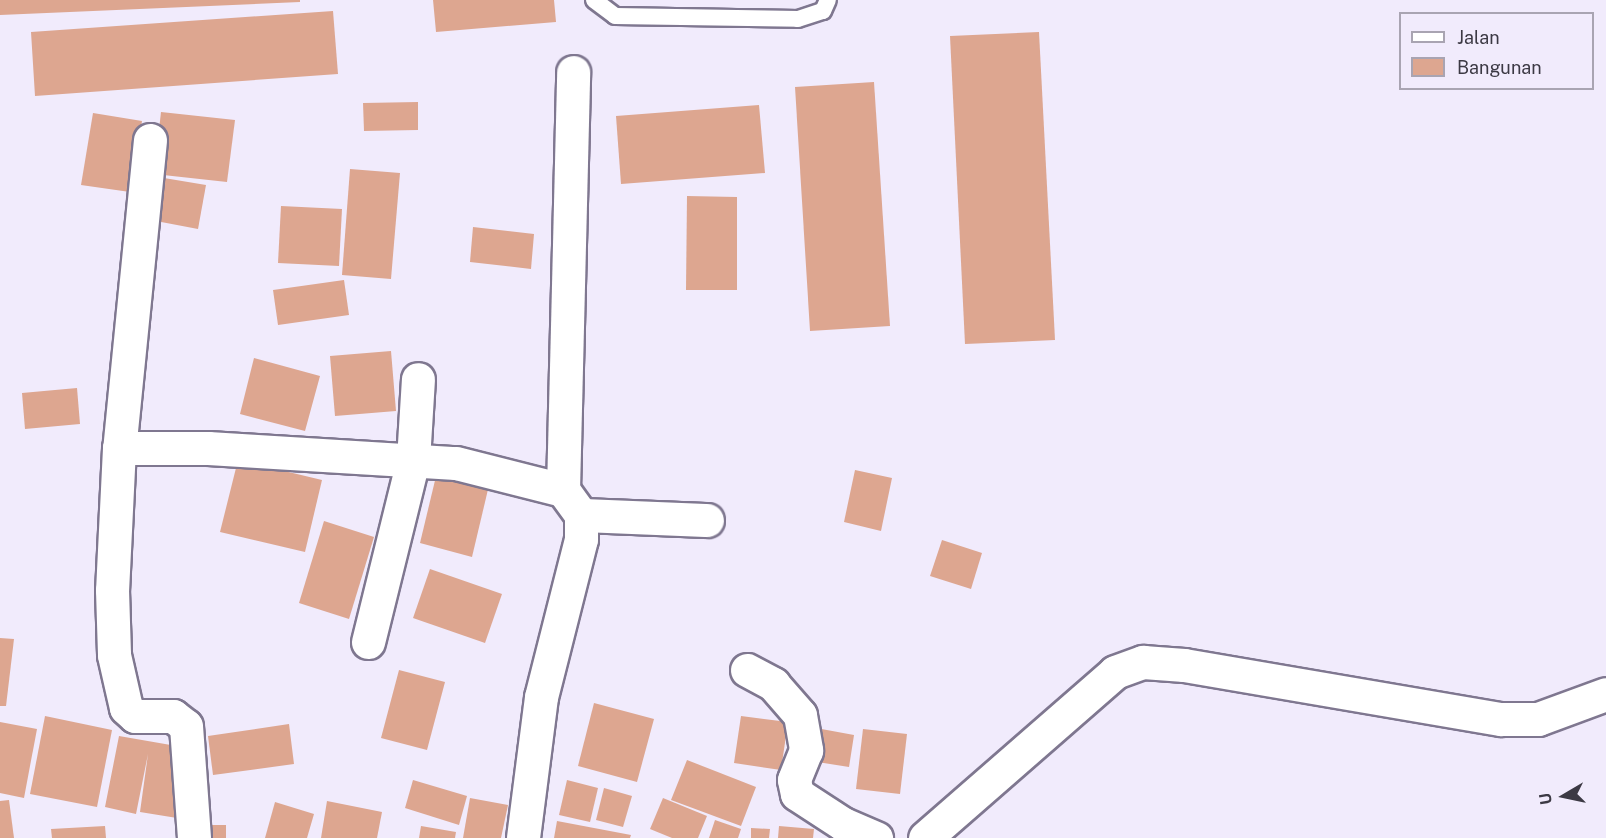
<!DOCTYPE html>
<style>
body{margin:0}
#map{position:relative;width:1606px;height:838px;overflow:hidden;background:#f1ebfc;font-family:"Public Sans",sans-serif}
div>[style]{position:absolute}
[style*='--x']{left:calc(var(--x)*1px);top:calc(var(--y)*1px);width:calc(var(--w)*1px);rotate:calc(var(--a)*1deg)}
.building>*{inset:0;background:#dda690}
.roads{filter:drop-shadow(2px 0 #7f7790) drop-shadow(-2px 0 #7f7790) drop-shadow(0 2px #7f7790) drop-shadow(0 -2px #7f7790)}
.service>*{height:16px;margin:-8px;padding:0 8px;transform-origin:8px;border-radius:8px;background:#fff}
.minor>*{height:33px;margin:-16.5px;padding:0 16.5px;transform-origin:16.5px;border-radius:16.5px;background:#fff}
span{translate:-50% -50%;white-space:nowrap;text-align:center;line-height:1.15;-webkit-text-stroke:4.5px #f1ebfc;paint-order:stroke}
.legend{position:absolute;left:1399px;top:12px;width:195px;height:78px;box-sizing:border-box;background:#f1ebfc;border:2px solid #a9a4b2;margin:0;padding:8px 10px;list-style:none;font-size:18px;color:#3c3944}
.legend li{display:flex;align-items:center;gap:12px;height:30px}
.legend b{width:30px;border:2px solid #a9a4b2}
.north{position:absolute;left:1534px;top:766px;width:60px;height:60px;-webkit-text-stroke:4px #f1ebfc;paint-order:stroke;rotate:261deg;font-size:16px;font-weight:700;line-height:24px;text-align:center;color:#3c3944}
.north::after{content:'';display:block;margin:auto;width:21px;height:27px;background:#3c3944;clip-path:polygon(50% 0,100% 100%,50% 72%,0 100%)}
</style>
<div id="map">
<div class="building">
<i style="clip-path:polygon(0 0,300px 0,300px 2px,0 15px)"></i>
<i style="clip-path:polygon(433px 0,554px 0,556px 22px,436px 32px)"></i>
<i style="clip-path:polygon(333px 11px,338px 74px,35px 96px,31px 32px)"></i>
<i style="clip-path:polygon(1039px 32px,1055px 340px,965px 344px,950px 36px)"></i>
<i style="clip-path:polygon(874px 82px,890px 326px,810px 331px,795px 87px)"></i>
<i style="clip-path:polygon(418px 102px,418px 130px,364px 131px,363px 103px)"></i>
<i style="clip-path:polygon(759px 105px,765px 173px,621px 184px,616px 116px)"></i>
<i style="clip-path:polygon(161px 112px,235px 120px,227px 182px,154px 174px)"></i>
<i style="clip-path:polygon(93px 113px,142px 121px,130px 192px,81px 185px)"></i>
<i style="clip-path:polygon(350px 169px,400px 173px,391px 279px,342px 275px)"></i>
<i style="clip-path:polygon(164px 178px,206px 185px,198px 229px,156px 221px)"></i>
<i style="clip-path:polygon(687px 196px,737px 197px,737px 290px,686px 290px)"></i>
<i style="clip-path:polygon(281px 206px,342px 209px,339px 266px,278px 263px)"></i>
<i style="clip-path:polygon(473px 227px,534px 234px,531px 269px,470px 262px)"></i>
<i style="clip-path:polygon(344px 280px,349px 315px,278px 325px,273px 290px)"></i>
<i style="clip-path:polygon(391px 351px,396px 411px,335px 416px,330px 356px)"></i>
<i style="clip-path:polygon(254px 358px,320px 376px,305px 431px,240px 414px)"></i>
<i style="clip-path:polygon(77px 388px,80px 424px,25px 429px,22px 393px)"></i>
<i style="clip-path:polygon(238px 460px,322px 480px,305px 552px,220px 532px)"></i>
<i style="clip-path:polygon(438px 468px,490px 481px,472px 557px,420px 543px)"></i>
<i style="clip-path:polygon(855px 470px,892px 478px,881px 531px,844px 522px)"></i>
<i style="clip-path:polygon(324px 521px,374px 537px,349px 619px,299px 603px)"></i>
<i style="clip-path:polygon(942px 540px,982px 553px,971px 589px,930px 576px)"></i>
<i style="clip-path:polygon(430px 569px,502px 594px,485px 643px,413px 618px)"></i>
<i style="clip-path:polygon(0 638px,14px 639px,6px 706px,0 706px)"></i>
<i style="clip-path:polygon(399px 670px,445px 682px,427px 750px,381px 738px)"></i>
<i style="clip-path:polygon(594px 703px,654px 719px,637px 782px,578px 766px)"></i>
<i style="clip-path:polygon(45px 716px,112px 730px,97px 807px,30px 794px)"></i>
<i style="clip-path:polygon(741px 716px,788px 722px,781px 770px,734px 763px)"></i>
<i style="clip-path:polygon(0 722px,37px 729px,24px 798px,0 793px)"></i>
<i style="clip-path:polygon(289px 724px,294px 764px,213px 775px,208px 736px)"></i>
<i style="clip-path:polygon(816px 728px,854px 735px,849px 767px,811px 761px)"></i>
<i style="clip-path:polygon(863px 729px,907px 734px,900px 794px,856px 789px)"></i>
<i style="clip-path:polygon(119px 736px,188px 748px,177px 818px,140px 812px,148px 754px,136px 814px,105px 807px)"></i>
<i style="clip-path:polygon(687px 760px,756px 787px,741px 826px,671px 800px)"></i>
<i style="clip-path:polygon(413px 780px,467px 796px,459px 825px,405px 808px)"></i>
<i style="clip-path:polygon(567px 780px,598px 788px,590px 822px,559px 815px)"></i>
<i style="clip-path:polygon(604px 788px,632px 796px,623px 827px,596px 820px)"></i>
<i style="clip-path:polygon(470px 798px,508px 805px,501px 838px,463px 838px)"></i>
<i style="clip-path:polygon(663px 798px,707px 816px,698px 838px,672px 838px,650px 829px)"></i>
<i style="clip-path:polygon(9px 800px,14px 838px,0 838px,0 801px)"></i>
<i style="clip-path:polygon(327px 801px,382px 812px,377px 838px,321px 838px)"></i>
<i style="clip-path:polygon(275px 802px,314px 814px,307px 838px,265px 838px)"></i>
<i style="clip-path:polygon(715px 820px,741px 829px,738px 838px,709px 838px)"></i>
<i style="clip-path:polygon(557px 821px,631px 835px,630px 838px,554px 838px)"></i>
<i style="clip-path:polygon(207px 825px,226px 825px,226px 838px,207px 838px)"></i>
<i style="clip-path:polygon(105px 826px,106px 838px,52px 838px,51px 829px)"></i>
<i style="clip-path:polygon(421px 826px,456px 832px,455px 838px,419px 838px)"></i>
<i style="clip-path:polygon(779px 826px,814px 829px,813px 838px,778px 838px)"></i>
<i style="clip-path:polygon(751px 828px,770px 829px,769px 838px,751px 838px)"></i>
</div>
<div class="roads">
<div class="service">
<i style="--x:594;--y:0;--w:26;--a:37"></i>
<i style="--x:615;--y:16;--w:183;--a:0.9"></i>
<i style="--x:798;--y:19;--w:26;--a:-18"></i>
<i style="--x:823;--y:11;--w:12;--a:-66"></i>
</div>
<div class="minor">
<i style="--x:150;--y:140;--w:310;--a:95.7"></i>
<i style="--x:119;--y:448;--w:142;--a:92.8"></i>
<i style="--x:112;--y:590;--w:65;--a:88.2"></i>
<i style="--x:114;--y:655;--w:54;--a:77.2"></i>
<i style="--x:126;--y:708;--w:12;--a:42"></i>
<i style="--x:135;--y:716;--w:38;--a:0"></i>
<i style="--x:173;--y:716;--w:16;--a:38"></i>
<i style="--x:186;--y:726;--w:112;--a:85.9"></i>
<i style="--x:119;--y:448;--w:89;--a:0"></i>
<i style="--x:208;--y:448;--w:248;--a:3.5"></i>
<i style="--x:456;--y:463;--w:110;--a:14.2"></i>
<i style="--x:563;--y:490;--w:31;--a:54"></i>
<i style="--x:581;--y:515;--w:24;--a:90"></i>
<i style="--x:581;--y:539;--w:163;--a:104.2"></i>
<i style="--x:541;--y:697;--w:142;--a:97.3"></i>
<i style="--x:563;--y:490;--w:418;--a:-88.6"></i>
<i style="--x:581;--y:515;--w:126;--a:2.3"></i>
<i style="--x:368;--y:642;--w:187;--a:-76.1"></i>
<i style="--x:413;--y:460;--w:81;--a:-86.5"></i>
<i style="--x:747;--y:670;--w:30;--a:28"></i>
<i style="--x:773;--y:684;--w:41;--a:48.9"></i>
<i style="--x:800;--y:715;--w:36;--a:80"></i>
<i style="--x:806;--y:750;--w:32;--a:112"></i>
<i style="--x:794;--y:780;--w:14;--a:78"></i>
<i style="--x:797;--y:794;--w:55;--a:33.1"></i>
<i style="--x:843;--y:824;--w:36;--a:23"></i>
<i style="--x:925;--y:838;--w:252;--a:-41.1"></i>
<i style="--x:1115;--y:672;--w:30;--a:-20"></i>
<i style="--x:1143;--y:662;--w:41;--a:4.2"></i>
<i style="--x:1184;--y:665;--w:322;--a:9.7"></i>
<i style="--x:1501;--y:719;--w:37;--a:0"></i>
<i style="--x:1538;--y:719;--w:72;--a:-20.2"></i>
</div>
</div>
<ul class="legend">
<li><b style="height:8px;background:#fff"></b>Jalan</li>
<li><b style="height:16px;background:#dda690"></b>Bangunan</li>
</ul>
<div class="north">U</div>
</div>
